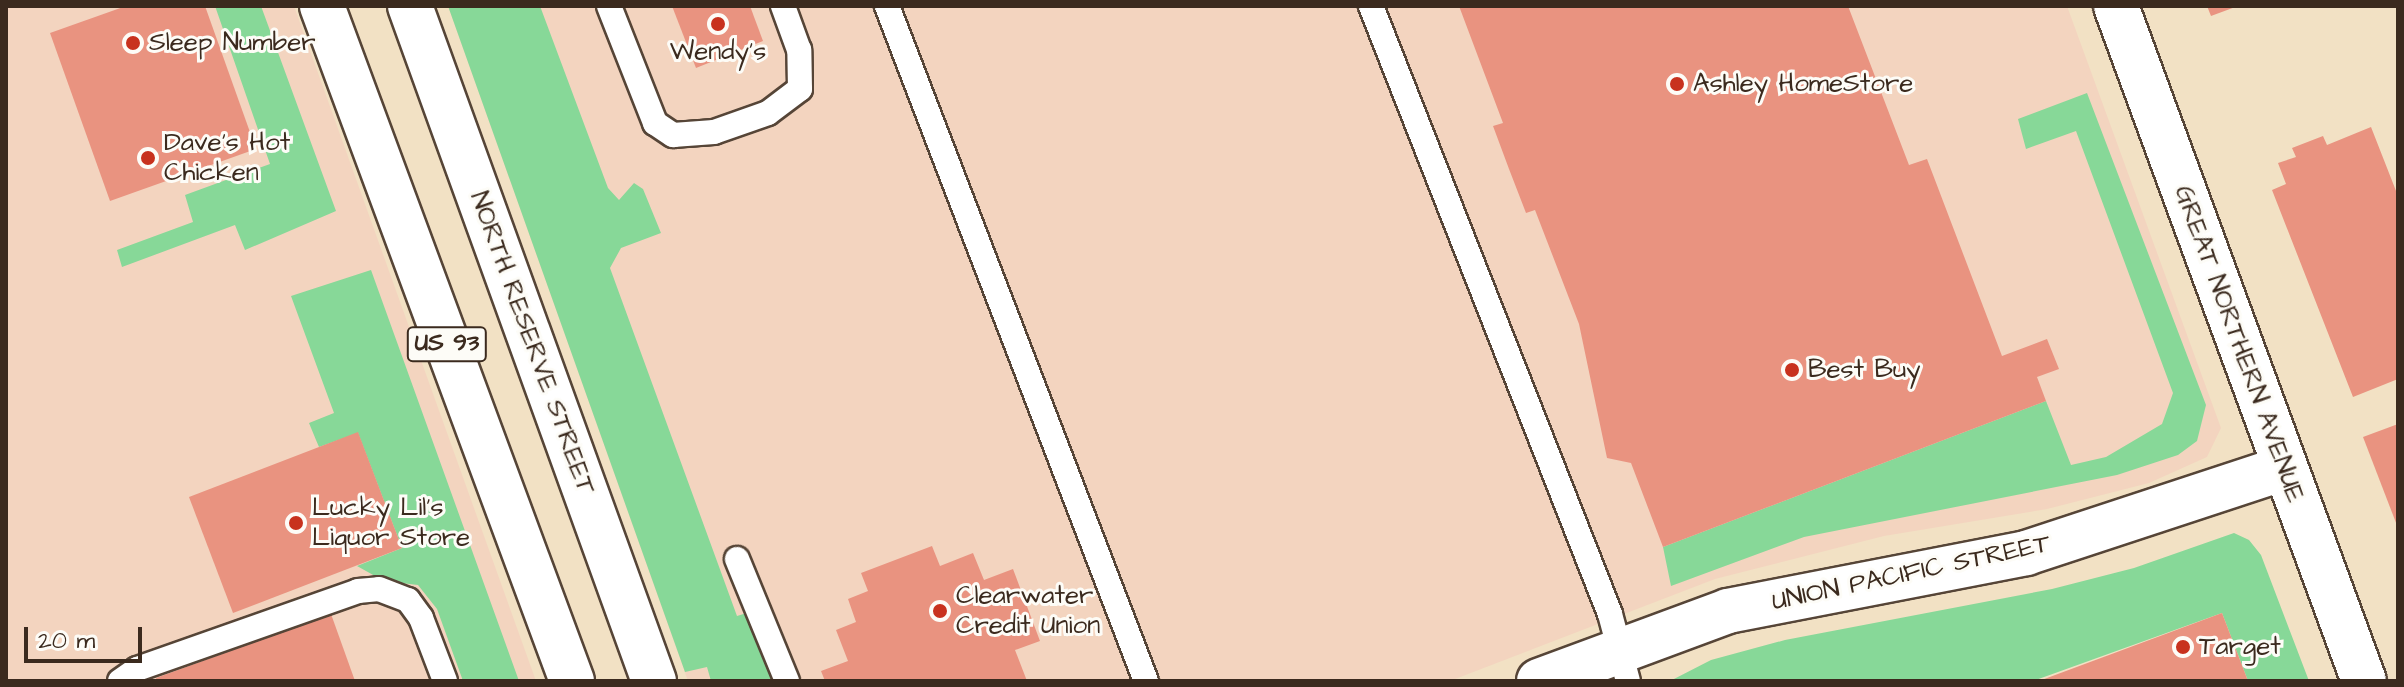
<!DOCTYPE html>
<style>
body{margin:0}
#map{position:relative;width:2404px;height:687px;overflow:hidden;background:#f2e1c4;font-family:"Architects Daughter",sans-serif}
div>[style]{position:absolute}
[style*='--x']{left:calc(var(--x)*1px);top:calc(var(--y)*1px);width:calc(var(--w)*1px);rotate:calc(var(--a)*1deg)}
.built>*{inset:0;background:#f3d4bf}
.green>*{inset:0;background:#87d898}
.building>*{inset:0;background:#e99380}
.roads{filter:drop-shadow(2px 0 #564537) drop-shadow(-2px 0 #564537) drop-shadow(0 2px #564537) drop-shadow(0 -2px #564537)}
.lane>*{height:24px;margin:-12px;padding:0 12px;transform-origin:12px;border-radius:12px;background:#fff}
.secondary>*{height:44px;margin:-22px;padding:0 22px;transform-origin:22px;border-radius:22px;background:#fff}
.highway>*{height:44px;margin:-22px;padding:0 22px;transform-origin:22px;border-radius:22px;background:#fff}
.dots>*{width:22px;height:22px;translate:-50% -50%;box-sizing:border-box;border:4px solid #fdfcf7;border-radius:50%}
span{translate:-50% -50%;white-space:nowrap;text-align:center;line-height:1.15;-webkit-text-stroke:6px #fdfcf7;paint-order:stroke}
.shield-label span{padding:2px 6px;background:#fdfcf7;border:2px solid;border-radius:6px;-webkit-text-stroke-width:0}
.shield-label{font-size:24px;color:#3b2a1e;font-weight:700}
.poi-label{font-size:26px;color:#3b2a1e}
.left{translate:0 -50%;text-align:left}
.street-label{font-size:26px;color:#3b2a1e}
.frame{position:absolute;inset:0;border:8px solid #3b2a1e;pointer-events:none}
.scale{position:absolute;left:24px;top:627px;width:118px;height:36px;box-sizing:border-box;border:4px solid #3b2a1e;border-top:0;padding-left:10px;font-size:24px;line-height:28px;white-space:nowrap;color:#3b2a1e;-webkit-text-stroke:6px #fdfcf7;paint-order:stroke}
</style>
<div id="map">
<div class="built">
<i style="clip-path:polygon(6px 6px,294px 6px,536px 681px,6px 681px)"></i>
<i style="clip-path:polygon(448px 6px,2067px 6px,2221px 428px,2207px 457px,2149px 483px,2047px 509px,1884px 536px,1715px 579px,1450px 681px,688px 681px)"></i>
</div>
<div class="green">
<i style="clip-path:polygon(215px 6px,261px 6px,336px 211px,245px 250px,235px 225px,122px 267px,117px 250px,193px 222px,185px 195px,270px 164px)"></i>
<i style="clip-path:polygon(448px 6px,540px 6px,608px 188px,619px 200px,634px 183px,643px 189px,661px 233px,621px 248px,610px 268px,737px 616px,750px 612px,777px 681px,711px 681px,707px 667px,685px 672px)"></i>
<i style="clip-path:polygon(2087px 93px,2206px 405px,2197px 441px,2178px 455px,2117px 475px,1804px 537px,1671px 586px,1663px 547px,2046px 401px,2071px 465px,2106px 457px,2162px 424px,2173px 393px,2076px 131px,2026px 149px,2018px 119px)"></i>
<i style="clip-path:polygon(371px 270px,519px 681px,463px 681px,437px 609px,418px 585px,384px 581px,357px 566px,402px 548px,358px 433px,319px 447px,316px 440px,309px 423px,334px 413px,291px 296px)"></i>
<i style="clip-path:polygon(2234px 533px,2249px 540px,2261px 555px,2309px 681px,2248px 681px,2222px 613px,2033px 681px,1672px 680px,1711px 660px,1785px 640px,2052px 589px,2134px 568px)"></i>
</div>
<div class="building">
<i style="clip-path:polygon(126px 6px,205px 6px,256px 149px,110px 201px,50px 33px)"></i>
<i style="clip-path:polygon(672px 6px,750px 6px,763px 41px,696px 68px)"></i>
<i style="clip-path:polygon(1459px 6px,1848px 6px,1909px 165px,1927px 159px,2002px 356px,2047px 339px,2059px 369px,2037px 377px,2046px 401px,1663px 547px,1631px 463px,1607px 458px,1579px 324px,1535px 210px,1526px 213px,1509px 169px,1493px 126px,1503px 123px)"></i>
<i style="clip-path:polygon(2207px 6px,2238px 6px,2211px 16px)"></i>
<i style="clip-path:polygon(2371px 127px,2398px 196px,2398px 379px,2353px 397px,2272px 190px,2286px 184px,2278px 163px,2296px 157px,2292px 148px,2323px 136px,2327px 145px)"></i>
<i style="clip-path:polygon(2398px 424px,2398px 528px,2363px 437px)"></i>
<i style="clip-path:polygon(358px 432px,402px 548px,233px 613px,189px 497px)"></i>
<i style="clip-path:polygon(932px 546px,940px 566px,973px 553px,984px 580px,1013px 569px,1040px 641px,1015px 650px,1027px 681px,825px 681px,821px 671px,848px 661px,836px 630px,856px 622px,848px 599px,868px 591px,861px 573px)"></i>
<i style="clip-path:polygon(2222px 613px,2248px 681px,2039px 681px)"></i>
<i style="clip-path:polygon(331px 614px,355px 681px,157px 681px,156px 678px)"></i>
</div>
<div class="roads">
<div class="lane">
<i style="--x:609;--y:6;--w:126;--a:68.5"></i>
<i style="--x:655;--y:123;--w:22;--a:34"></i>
<i style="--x:673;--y:135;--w:41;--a:-4.2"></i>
<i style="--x:714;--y:132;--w:57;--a:-19.4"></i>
<i style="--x:768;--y:113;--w:40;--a:-37"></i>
<i style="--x:800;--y:89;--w:39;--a:-91"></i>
<i style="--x:799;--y:50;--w:47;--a:-110"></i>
<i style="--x:887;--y:6;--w:723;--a:69.01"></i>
<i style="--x:1371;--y:6;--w:653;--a:68.54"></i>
<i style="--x:1610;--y:614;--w:69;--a:75"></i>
<i style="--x:737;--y:559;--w:132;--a:67.7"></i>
<i style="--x:120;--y:681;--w:21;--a:-35"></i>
<i style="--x:137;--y:669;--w:234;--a:-19.4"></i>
<i style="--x:358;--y:591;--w:21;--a:-5"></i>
<i style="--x:379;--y:589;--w:31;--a:21"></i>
<i style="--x:408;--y:600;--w:22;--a:54"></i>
<i style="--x:421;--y:618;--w:67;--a:69.1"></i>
</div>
<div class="secondary">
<i style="--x:2116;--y:6;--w:719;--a:69.83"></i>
<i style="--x:1539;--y:681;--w:202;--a:-20.3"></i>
<i style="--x:1728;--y:611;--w:304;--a:-11"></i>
<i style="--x:2026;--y:553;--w:272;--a:-18.2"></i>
</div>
<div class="highway">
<i style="--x:322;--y:6;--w:720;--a:69.68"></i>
<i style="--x:410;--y:6;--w:718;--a:70.13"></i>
</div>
</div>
<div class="dots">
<i style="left:718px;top:24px;background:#c8321e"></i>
<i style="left:133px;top:43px;background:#c8321e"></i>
<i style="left:1677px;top:84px;background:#c8321e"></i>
<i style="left:148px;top:158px;background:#c8321e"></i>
<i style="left:1792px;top:370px;background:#c8321e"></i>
<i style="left:296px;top:523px;background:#c8321e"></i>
<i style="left:940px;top:611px;background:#c8321e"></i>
<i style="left:2183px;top:647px;background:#c8321e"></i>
</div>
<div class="shield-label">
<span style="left:447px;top:344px">US 93</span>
</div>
<div class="poi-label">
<span class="left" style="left:149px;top:43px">Sleep Number</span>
<span style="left:718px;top:52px">Wendy's</span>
<span class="left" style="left:1693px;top:84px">Ashley HomeStore</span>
<span class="left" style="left:164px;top:158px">Dave's Hot<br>Chicken</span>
<span class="left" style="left:1808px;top:370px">Best Buy</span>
<span class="left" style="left:312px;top:523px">Lucky Lil's<br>Liquor Store</span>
<span class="left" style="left:956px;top:611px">Clearwater<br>Credit Union</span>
<span class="left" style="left:2199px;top:647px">Target</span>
</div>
<div class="street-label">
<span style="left:532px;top:343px;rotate:70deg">NORTH RESERVE STREET</span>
<span style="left:2239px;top:344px;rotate:70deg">GREAT NORTHERN AVENUE</span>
<span style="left:1911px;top:573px;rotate:-12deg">UNION PACIFIC STREET</span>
</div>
<div class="frame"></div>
<div class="scale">20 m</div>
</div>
